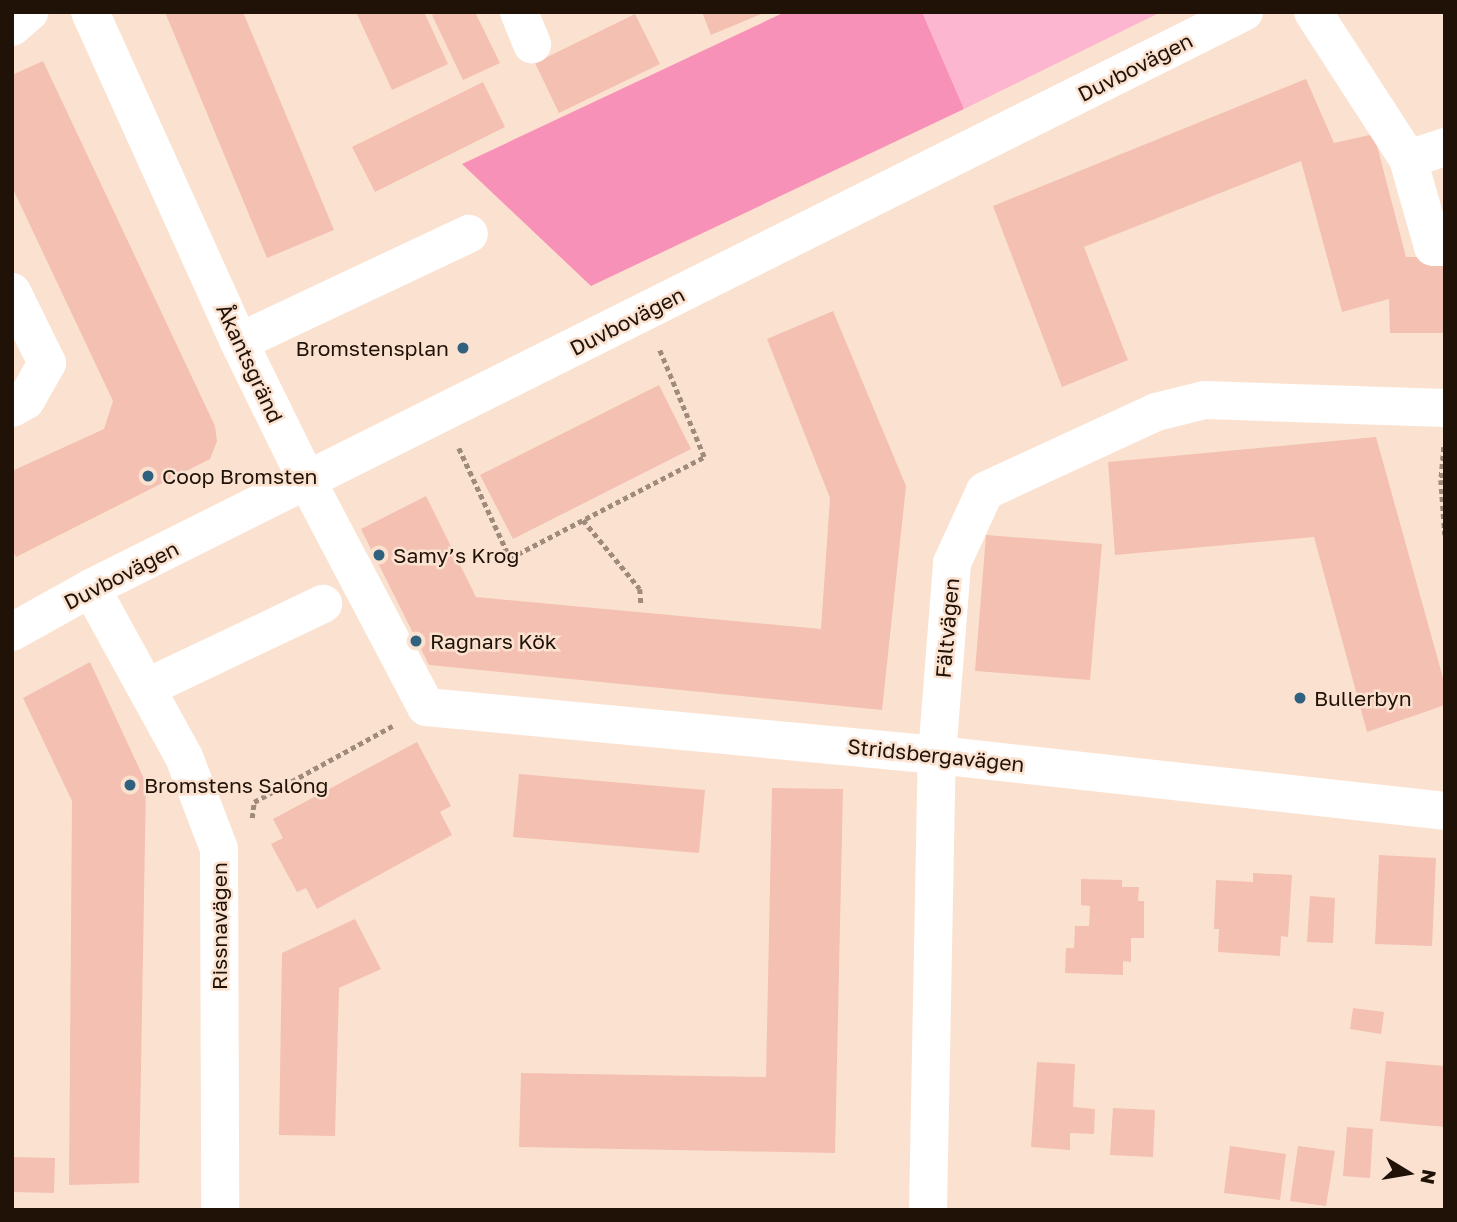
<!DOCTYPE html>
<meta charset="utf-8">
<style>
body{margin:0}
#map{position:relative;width:1457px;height:1222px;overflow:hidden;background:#fbe2d0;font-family:"Golos Text",sans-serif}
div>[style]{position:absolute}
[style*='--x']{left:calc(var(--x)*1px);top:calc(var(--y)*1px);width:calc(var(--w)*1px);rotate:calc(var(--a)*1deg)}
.green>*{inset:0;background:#fdb6cf}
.forest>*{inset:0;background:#f891b7}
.building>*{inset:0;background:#f3c0b2}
.path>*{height:4.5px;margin-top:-2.25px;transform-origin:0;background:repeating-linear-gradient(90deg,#9f8b7c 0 5px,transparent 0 8.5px)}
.minor>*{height:38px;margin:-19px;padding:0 19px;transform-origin:19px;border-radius:19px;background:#fff}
.dots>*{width:19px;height:19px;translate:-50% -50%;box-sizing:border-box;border:4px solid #fbe2d0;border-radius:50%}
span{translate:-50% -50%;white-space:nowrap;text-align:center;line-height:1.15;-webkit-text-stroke:5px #fbe2d0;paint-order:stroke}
.street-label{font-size:21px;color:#201207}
.poi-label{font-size:21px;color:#201207}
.right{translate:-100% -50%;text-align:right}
.left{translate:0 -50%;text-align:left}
.frame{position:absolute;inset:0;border:14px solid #201207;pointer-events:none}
.north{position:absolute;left:1373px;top:1138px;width:70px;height:70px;-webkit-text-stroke:5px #fbe2d0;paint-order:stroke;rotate:101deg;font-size:19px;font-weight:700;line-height:28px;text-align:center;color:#201207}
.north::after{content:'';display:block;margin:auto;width:24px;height:32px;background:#201207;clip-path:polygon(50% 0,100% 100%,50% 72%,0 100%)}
</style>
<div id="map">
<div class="green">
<i style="clip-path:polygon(922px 12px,1161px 12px,964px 109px)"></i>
</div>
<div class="forest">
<i style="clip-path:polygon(785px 12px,922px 12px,964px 109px,591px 286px,462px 164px)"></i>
</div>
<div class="building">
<i style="clip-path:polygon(165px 12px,243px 12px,334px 230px,267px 258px)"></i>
<i style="clip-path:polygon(356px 12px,424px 12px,448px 64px,392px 90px)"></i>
<i style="clip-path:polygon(439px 12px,475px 12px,500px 63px,463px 80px,432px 15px)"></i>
<i style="clip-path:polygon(702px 12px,766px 12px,711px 35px)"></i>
<i style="clip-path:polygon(635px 14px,660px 64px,559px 113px,535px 63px)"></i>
<i style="clip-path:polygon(43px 61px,215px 426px,217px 441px,210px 459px,16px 557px,12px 550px,12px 471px,104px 429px,113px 401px,12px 187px,12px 75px)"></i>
<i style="clip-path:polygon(1306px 79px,1334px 143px,1374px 134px,1406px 257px,1445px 257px,1445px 333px,1390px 333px,1389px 299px,1342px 312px,1301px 161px,1084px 247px,1128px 360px,1062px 387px,993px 206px)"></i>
<i style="clip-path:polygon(483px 82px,505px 127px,375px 192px,352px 147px)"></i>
<i style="clip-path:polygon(833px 311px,906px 486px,882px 710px,429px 665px,361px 529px,426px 496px,476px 597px,821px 629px,830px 498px,767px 339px)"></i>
<i style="clip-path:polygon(659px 385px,691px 449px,513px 539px,480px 475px)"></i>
<i style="clip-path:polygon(1376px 437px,1445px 685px,1445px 705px,1367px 732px,1314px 537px,1115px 555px,1108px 462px)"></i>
<i style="clip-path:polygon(986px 535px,1102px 544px,1090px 680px,975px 671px)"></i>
<i style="clip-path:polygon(90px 662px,146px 783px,139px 1183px,69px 1185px,72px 801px,23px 698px)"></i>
<i style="clip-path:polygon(417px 742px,451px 806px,440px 812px,452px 835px,317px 909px,306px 888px,297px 892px,271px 844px,283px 838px,273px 819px)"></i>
<i style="clip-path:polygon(519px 774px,705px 790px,699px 853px,513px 837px)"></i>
<i style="clip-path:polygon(772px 788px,843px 789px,835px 1153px,519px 1147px,521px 1073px,766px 1077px)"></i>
<i style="clip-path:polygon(1379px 855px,1436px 858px,1432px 946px,1375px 944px)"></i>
<i style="clip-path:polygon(1253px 873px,1292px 875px,1288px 937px,1281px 936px,1280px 956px,1218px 952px,1219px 929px,1214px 929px,1216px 880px,1253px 882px)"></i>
<i style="clip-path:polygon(1081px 879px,1122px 880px,1122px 887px,1139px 887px,1138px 901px,1144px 901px,1144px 938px,1131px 938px,1131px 962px,1123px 961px,1123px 975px,1065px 973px,1066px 948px,1074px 948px,1075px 926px,1089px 926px,1090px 906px,1081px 905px)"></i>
<i style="clip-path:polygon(1310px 896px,1335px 898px,1333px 943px,1307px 942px)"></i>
<i style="clip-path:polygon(355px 919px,381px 969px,339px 988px,335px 1136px,279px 1135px,282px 953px)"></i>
<i style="clip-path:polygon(1353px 1008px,1384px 1012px,1381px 1034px,1350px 1029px)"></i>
<i style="clip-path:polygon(1386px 1061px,1445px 1066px,1445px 1127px,1380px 1121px)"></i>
<i style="clip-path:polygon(1037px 1062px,1075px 1064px,1073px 1107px,1095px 1109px,1094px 1134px,1070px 1133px,1070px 1150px,1031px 1147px)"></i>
<i style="clip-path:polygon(1113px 1108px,1155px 1110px,1153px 1157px,1110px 1155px)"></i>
<i style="clip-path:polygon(1347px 1127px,1373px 1129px,1370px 1178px,1343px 1176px)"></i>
<i style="clip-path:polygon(1230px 1146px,1286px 1154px,1280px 1200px,1224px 1193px)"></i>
<i style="clip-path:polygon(1298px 1146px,1335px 1151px,1326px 1206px,1290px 1201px)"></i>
<i style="clip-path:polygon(12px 1157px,55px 1158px,54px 1193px,12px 1192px)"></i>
</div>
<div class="path">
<i style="--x:1444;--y:447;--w:33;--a:95"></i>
<i style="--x:1441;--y:480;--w:55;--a:85.8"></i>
<i style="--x:459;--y:448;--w:121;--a:65.1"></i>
<i style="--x:510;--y:558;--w:219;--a:-27.5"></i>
<i style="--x:704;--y:457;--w:117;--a:-112.6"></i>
<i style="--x:583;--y:520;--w:89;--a:50.4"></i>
<i style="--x:640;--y:589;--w:15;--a:86"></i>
<i style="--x:252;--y:818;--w:16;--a:-83"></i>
<i style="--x:254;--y:802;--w:158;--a:-28.8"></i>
</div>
<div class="minor">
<i style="--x:90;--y:12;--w:362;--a:65.7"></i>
<i style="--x:239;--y:342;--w:155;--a:63.9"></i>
<i style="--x:307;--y:481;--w:255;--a:62.2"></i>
<i style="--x:426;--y:707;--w:513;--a:5.37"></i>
<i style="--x:937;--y:755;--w:511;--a:6.29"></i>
<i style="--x:519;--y:12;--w:35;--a:68"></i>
<i style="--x:1313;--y:12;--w:175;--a:57.1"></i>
<i style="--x:1408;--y:159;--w:91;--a:74.1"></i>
<i style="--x:1433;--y:247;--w:12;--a:0"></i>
<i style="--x:12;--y:27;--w:23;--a:-41"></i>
<i style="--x:1408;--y:159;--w:39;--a:-18"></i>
<i style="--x:12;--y:292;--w:79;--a:63.8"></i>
<i style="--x:47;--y:363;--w:43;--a:119.6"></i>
<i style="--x:26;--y:400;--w:16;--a:150"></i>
<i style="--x:239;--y:342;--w:254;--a:-25.2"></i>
<i style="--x:91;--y:588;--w:193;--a:61.2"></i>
<i style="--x:184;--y:757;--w:98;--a:69.2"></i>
<i style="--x:219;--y:849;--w:361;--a:89.8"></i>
<i style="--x:12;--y:632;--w:90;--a:-29.1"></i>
<i style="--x:91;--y:588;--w:1289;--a:-26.55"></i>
<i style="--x:148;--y:687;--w:194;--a:-25.4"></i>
<i style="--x:928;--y:1210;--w:455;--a:-88.9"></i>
<i style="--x:937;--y:755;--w:193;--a:-85.5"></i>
<i style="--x:952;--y:563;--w:79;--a:-65.4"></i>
<i style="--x:985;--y:491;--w:188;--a:-24.8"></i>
<i style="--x:1156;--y:412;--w:50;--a:-13.8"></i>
<i style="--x:1205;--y:400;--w:240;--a:1.9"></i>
</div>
<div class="dots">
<i style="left:463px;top:348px;background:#30627f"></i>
<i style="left:148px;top:476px;background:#30627f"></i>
<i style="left:379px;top:555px;background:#30627f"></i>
<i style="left:416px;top:641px;background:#30627f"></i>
<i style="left:1300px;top:698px;background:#30627f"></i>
<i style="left:130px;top:785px;background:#30627f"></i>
</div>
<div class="street-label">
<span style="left:1135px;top:67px;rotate:-27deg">Duvbovägen</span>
<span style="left:627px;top:321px;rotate:-27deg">Duvbovägen</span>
<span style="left:250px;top:363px;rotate:65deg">Åkantsgränd</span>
<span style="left:121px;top:575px;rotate:-27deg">Duvbovägen</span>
<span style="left:947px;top:628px;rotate:-85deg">Fältvägen</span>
<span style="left:936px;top:755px;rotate:6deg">Stridsbergavägen</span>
<span style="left:219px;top:926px;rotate:-90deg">Rissnavägen</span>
</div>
<div class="poi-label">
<span class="right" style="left:449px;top:348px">Bromstensplan</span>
<span class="left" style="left:162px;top:476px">Coop Bromsten</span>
<span class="left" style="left:393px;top:555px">Samy’s Krog</span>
<span class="left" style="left:430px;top:641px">Ragnars Kök</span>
<span class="left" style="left:1314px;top:698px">Bullerbyn</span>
<span class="left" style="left:144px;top:785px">Bromstens Salong</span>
</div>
<div class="frame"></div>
<div class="north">N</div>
</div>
